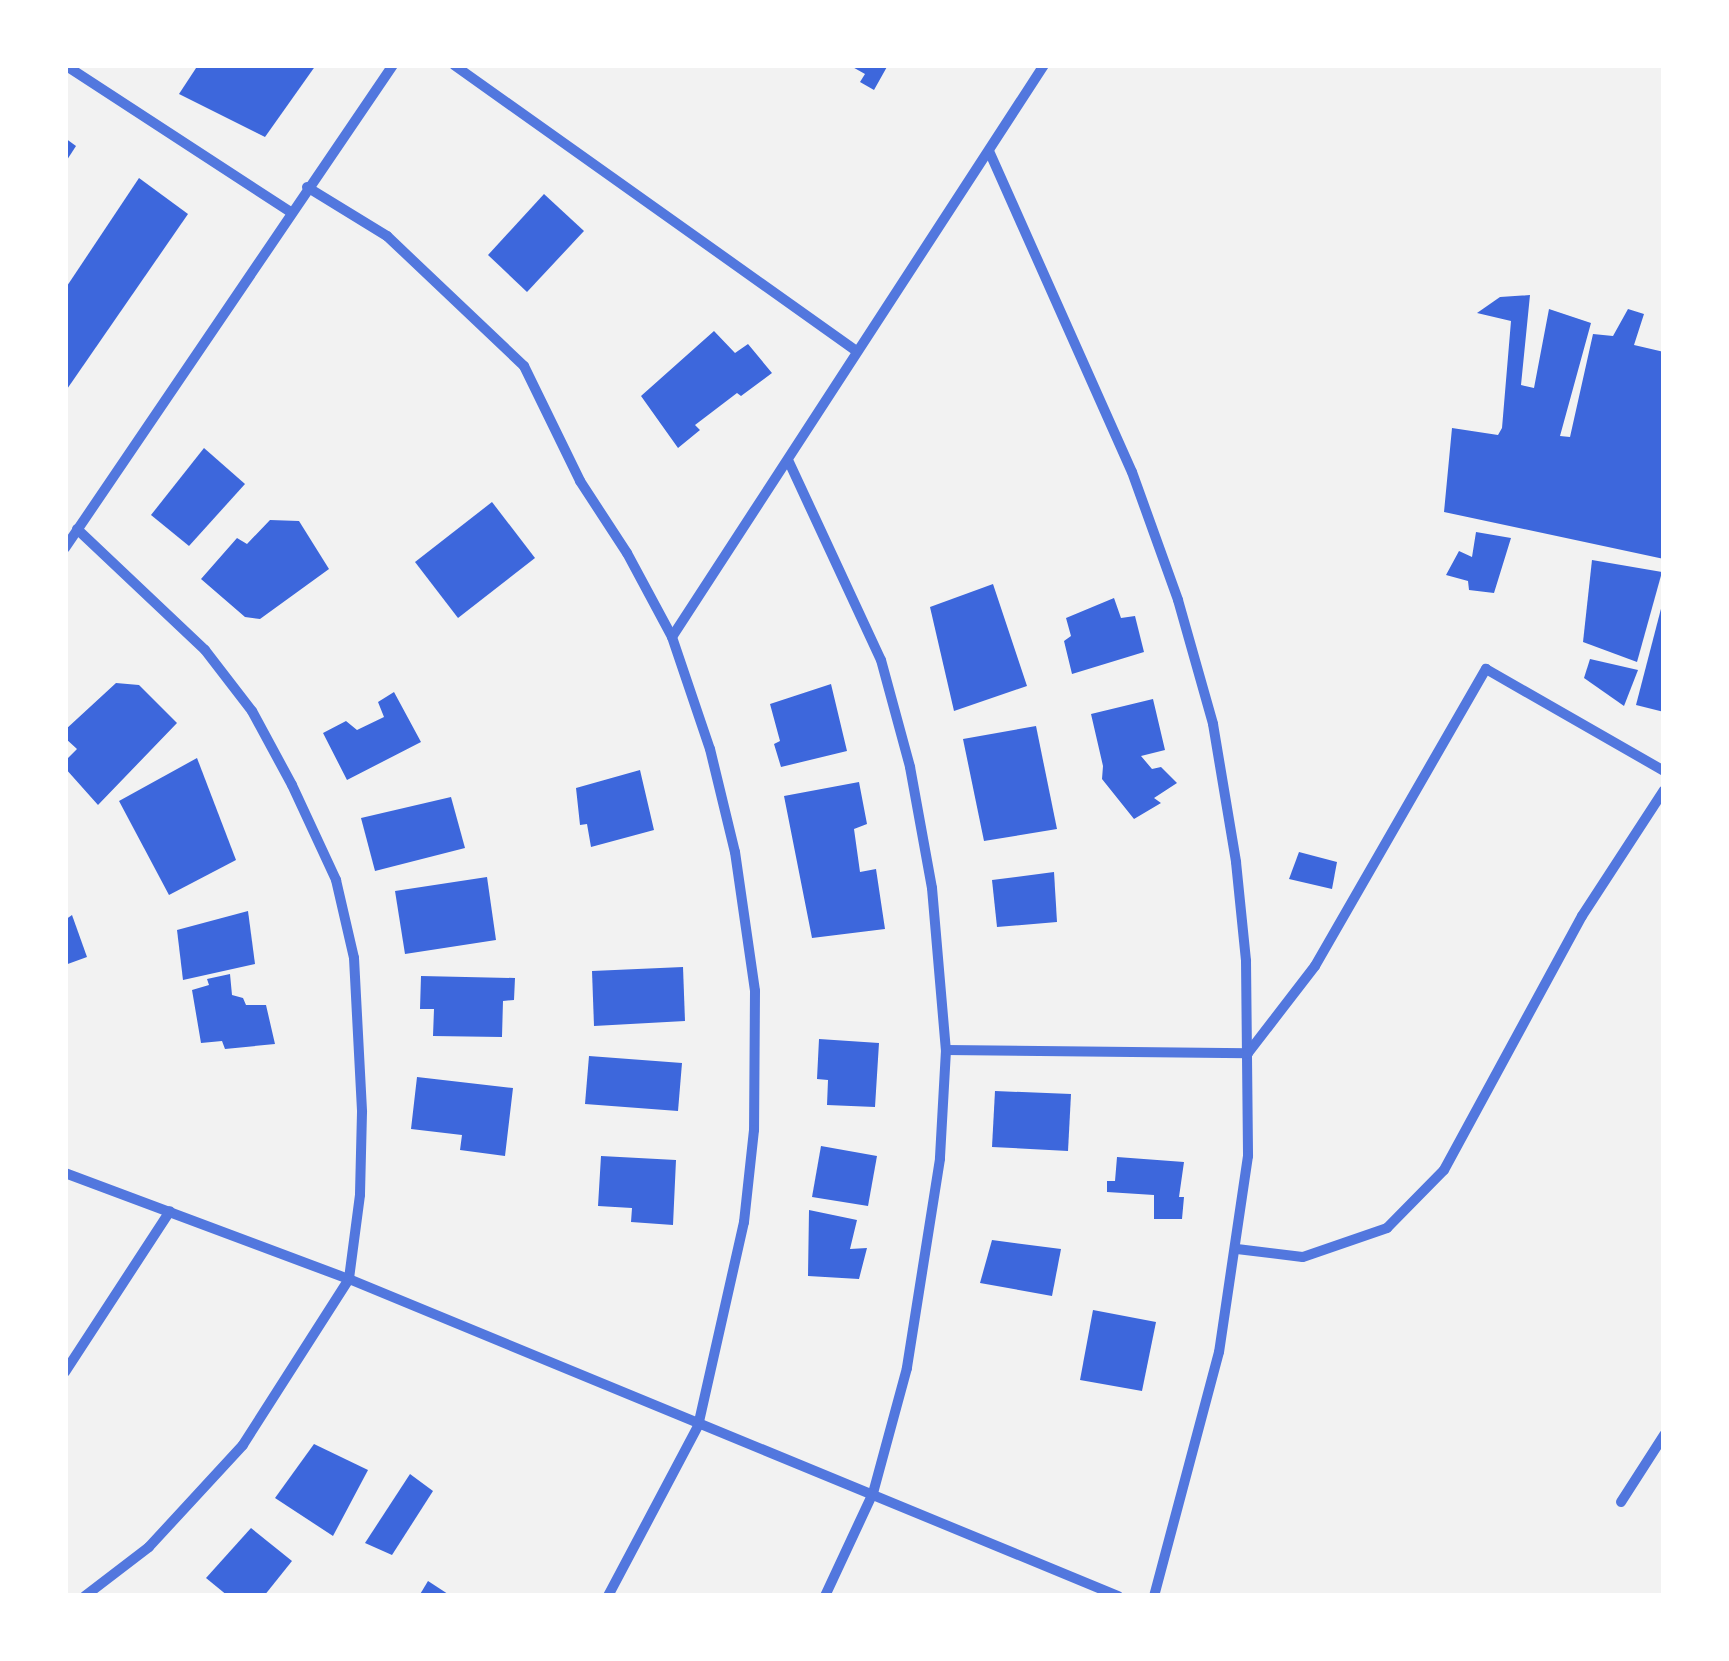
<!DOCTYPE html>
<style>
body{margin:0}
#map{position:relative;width:1729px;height:1661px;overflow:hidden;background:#f2f2f2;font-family:"PT Sans",sans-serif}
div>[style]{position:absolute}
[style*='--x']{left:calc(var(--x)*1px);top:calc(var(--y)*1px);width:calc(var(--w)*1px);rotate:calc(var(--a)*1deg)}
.building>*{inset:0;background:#3d67dc}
.minor>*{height:10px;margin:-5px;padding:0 5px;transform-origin:5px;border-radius:5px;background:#5277de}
span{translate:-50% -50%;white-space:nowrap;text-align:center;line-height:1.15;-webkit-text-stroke:9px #fff;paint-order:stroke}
.frame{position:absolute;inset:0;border:68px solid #fff;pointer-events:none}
</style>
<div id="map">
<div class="building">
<i style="clip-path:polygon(198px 65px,316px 65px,265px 137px,179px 94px)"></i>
<i style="clip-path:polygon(849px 65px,888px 65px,874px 90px,860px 82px,865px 74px)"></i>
<i style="clip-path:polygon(65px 138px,76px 146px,65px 163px)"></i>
<i style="clip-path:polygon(139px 178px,188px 214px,65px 392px,65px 289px)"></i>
<i style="clip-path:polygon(544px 194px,584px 231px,527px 292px,488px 255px)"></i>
<i style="clip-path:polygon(1530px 295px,1521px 385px,1534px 388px,1549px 309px,1591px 323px,1560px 436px,1570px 437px,1593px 334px,1613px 336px,1628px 309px,1644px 314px,1634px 345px,1664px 352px,1664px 559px,1444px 512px,1452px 428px,1498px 435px,1502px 428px,1511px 321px,1477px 313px,1500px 297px)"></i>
<i style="clip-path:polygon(714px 331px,735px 353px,748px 344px,772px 373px,741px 396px,737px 393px,695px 425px,700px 430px,678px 448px,641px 396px)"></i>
<i style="clip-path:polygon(204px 448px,245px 484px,189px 546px,151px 515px)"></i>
<i style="clip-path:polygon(492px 502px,535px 558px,458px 618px,415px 562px)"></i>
<i style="clip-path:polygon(270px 520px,299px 521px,329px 569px,260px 619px,245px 617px,201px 579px,237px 538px,247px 544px)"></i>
<i style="clip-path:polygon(1476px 532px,1511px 538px,1494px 593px,1469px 590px,1468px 581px,1446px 575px,1459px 551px,1472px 557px)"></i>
<i style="clip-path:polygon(1592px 560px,1662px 572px,1637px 662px,1583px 642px)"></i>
<i style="clip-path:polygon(993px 584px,1027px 686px,954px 711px,930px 607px)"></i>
<i style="clip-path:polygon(1114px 598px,1121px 618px,1135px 616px,1144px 652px,1072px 674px,1064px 641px,1071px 636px,1066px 618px)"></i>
<i style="clip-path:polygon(1663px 601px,1664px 602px,1664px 712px,1636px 705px)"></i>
<i style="clip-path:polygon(1590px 659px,1638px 670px,1624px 706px,1584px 678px)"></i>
<i style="clip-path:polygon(116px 683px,139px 685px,177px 723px,98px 805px,65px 768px,65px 761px,77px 749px,65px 738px,65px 730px)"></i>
<i style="clip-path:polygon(831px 684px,847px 751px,781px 767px,774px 744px,780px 741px,770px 704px)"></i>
<i style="clip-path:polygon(394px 692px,421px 742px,347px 780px,323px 733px,346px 721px,357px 730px,384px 717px,378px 702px)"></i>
<i style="clip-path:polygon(1153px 699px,1165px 750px,1141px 756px,1152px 769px,1161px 767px,1177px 783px,1154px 798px,1161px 803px,1134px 819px,1102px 779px,1103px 766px,1091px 714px)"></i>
<i style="clip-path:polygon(1036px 726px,1057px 829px,984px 841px,963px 739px)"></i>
<i style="clip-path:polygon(197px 758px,236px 860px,169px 895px,119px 801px)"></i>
<i style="clip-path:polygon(640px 770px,654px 830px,591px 847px,587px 824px,580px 825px,576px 788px)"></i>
<i style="clip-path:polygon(859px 782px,867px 824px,854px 829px,860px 872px,876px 869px,885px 929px,812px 938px,784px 796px)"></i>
<i style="clip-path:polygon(451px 797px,465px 848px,375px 871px,361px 818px)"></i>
<i style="clip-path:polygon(1299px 852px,1337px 862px,1332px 889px,1289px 879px)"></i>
<i style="clip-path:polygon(1054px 872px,1057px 922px,997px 927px,992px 880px)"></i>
<i style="clip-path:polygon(487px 877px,496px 940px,405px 954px,395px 891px)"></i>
<i style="clip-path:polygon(248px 911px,255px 964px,183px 980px,177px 930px)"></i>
<i style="clip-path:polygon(72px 915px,87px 957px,65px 965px,65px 920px)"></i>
<i style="clip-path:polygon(683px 967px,685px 1021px,594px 1026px,592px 971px)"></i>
<i style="clip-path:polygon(230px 974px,232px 995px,243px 998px,246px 1005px,266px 1005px,275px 1044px,225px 1049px,222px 1041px,201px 1043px,192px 990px,209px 985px,207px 979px)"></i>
<i style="clip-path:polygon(421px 976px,515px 978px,514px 1000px,503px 1001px,502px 1037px,433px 1036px,434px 1009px,420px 1009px)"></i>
<i style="clip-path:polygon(819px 1039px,879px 1043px,875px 1107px,827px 1105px,828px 1080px,817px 1079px)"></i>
<i style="clip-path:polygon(589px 1056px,682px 1063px,678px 1111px,585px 1104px)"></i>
<i style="clip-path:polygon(417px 1077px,513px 1088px,505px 1156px,460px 1150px,462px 1135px,411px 1129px)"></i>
<i style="clip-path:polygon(995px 1091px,1071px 1094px,1068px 1151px,992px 1147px)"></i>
<i style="clip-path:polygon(821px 1146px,877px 1156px,868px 1206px,812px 1197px)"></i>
<i style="clip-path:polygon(601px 1156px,676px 1160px,673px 1225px,631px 1222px,632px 1208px,598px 1206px)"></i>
<i style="clip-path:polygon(1117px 1157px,1184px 1162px,1179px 1197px,1184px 1197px,1182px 1219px,1154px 1219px,1154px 1195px,1107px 1192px,1107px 1181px,1115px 1181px)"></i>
<i style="clip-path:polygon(809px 1210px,857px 1220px,850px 1249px,867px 1248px,859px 1279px,808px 1276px)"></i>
<i style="clip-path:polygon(992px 1240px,1061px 1249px,1052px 1296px,980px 1283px)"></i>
<i style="clip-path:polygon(1093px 1310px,1156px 1322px,1142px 1391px,1080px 1380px)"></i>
<i style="clip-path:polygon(314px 1444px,368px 1470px,333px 1536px,275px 1498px)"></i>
<i style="clip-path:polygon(410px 1474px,433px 1491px,392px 1555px,365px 1543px)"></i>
<i style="clip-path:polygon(251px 1528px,292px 1561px,264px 1596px,228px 1596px,206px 1578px)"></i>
<i style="clip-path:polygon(428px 1581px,451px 1596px,419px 1596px)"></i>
</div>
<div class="minor">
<i style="--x:65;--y:65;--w:267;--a:33.1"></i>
<i style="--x:454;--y:65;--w:493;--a:35.4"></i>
<i style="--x:989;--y:151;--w:351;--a:66"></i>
<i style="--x:1132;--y:472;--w:136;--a:70.2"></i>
<i style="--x:1178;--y:600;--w:129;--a:74.2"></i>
<i style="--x:1213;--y:724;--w:140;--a:80.5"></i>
<i style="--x:1236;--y:862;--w:100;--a:84.2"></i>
<i style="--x:1246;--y:961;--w:195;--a:89.4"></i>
<i style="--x:1248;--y:1156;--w:198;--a:98.4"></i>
<i style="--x:1219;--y:1352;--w:253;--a:104.9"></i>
<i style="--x:307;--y:187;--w:94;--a:31.5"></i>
<i style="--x:387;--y:236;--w:189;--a:43.5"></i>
<i style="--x:524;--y:366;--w:128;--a:64"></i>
<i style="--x:580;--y:481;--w:86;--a:56.9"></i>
<i style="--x:627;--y:553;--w:95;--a:61.8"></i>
<i style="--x:672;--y:637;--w:118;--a:71.3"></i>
<i style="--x:710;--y:749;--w:106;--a:76.4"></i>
<i style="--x:735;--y:852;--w:140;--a:81.8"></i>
<i style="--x:755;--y:991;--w:139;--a:90.4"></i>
<i style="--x:754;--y:1130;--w:93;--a:96.2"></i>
<i style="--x:744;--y:1222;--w:209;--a:102.7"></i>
<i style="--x:698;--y:1426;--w:192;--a:117.9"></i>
<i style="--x:789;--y:462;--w:218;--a:65.1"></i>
<i style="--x:881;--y:660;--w:111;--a:74.8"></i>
<i style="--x:910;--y:767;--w:123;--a:79.7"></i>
<i style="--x:932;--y:888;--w:163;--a:85.1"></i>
<i style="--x:946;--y:1050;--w:109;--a:93.2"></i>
<i style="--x:940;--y:1159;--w:212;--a:99"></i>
<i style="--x:907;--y:1368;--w:130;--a:105.2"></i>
<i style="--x:873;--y:1493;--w:114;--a:115"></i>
<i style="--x:77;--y:529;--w:176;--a:43.4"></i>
<i style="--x:205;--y:650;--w:77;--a:52.4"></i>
<i style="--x:252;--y:711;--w:84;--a:61.6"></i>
<i style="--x:292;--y:785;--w:105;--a:65.1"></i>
<i style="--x:336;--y:880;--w:80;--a:77"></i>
<i style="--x:354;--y:958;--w:154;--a:87"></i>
<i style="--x:362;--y:1112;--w:83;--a:91.4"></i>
<i style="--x:360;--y:1195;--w:85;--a:97.5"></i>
<i style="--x:349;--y:1279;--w:197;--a:122.6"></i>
<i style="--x:243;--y:1445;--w:139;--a:132.7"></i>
<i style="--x:149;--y:1547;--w:81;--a:142.6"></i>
<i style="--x:65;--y:548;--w:584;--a:-55.82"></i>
<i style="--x:672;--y:637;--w:682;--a:-56.96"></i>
<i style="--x:946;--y:1050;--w:302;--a:0.6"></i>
<i style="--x:1248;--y:1053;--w:110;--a:-52.4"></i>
<i style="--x:1315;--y:966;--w:343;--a:-60.1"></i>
<i style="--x:1486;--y:669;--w:205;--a:29.8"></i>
<i style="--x:65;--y:1173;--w:303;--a:20.5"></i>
<i style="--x:349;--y:1279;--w:832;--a:22.4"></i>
<i style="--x:1237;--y:1249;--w:66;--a:6.9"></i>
<i style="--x:1303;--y:1257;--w:89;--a:-19"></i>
<i style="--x:1387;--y:1228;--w:81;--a:-45.5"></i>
<i style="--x:1444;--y:1170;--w:289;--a:-61.5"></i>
<i style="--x:1582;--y:916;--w:150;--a:-56.9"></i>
<i style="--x:65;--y:1372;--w:192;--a:-56.9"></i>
<i style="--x:1621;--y:1502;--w:80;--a:-57.3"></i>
</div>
<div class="frame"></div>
</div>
